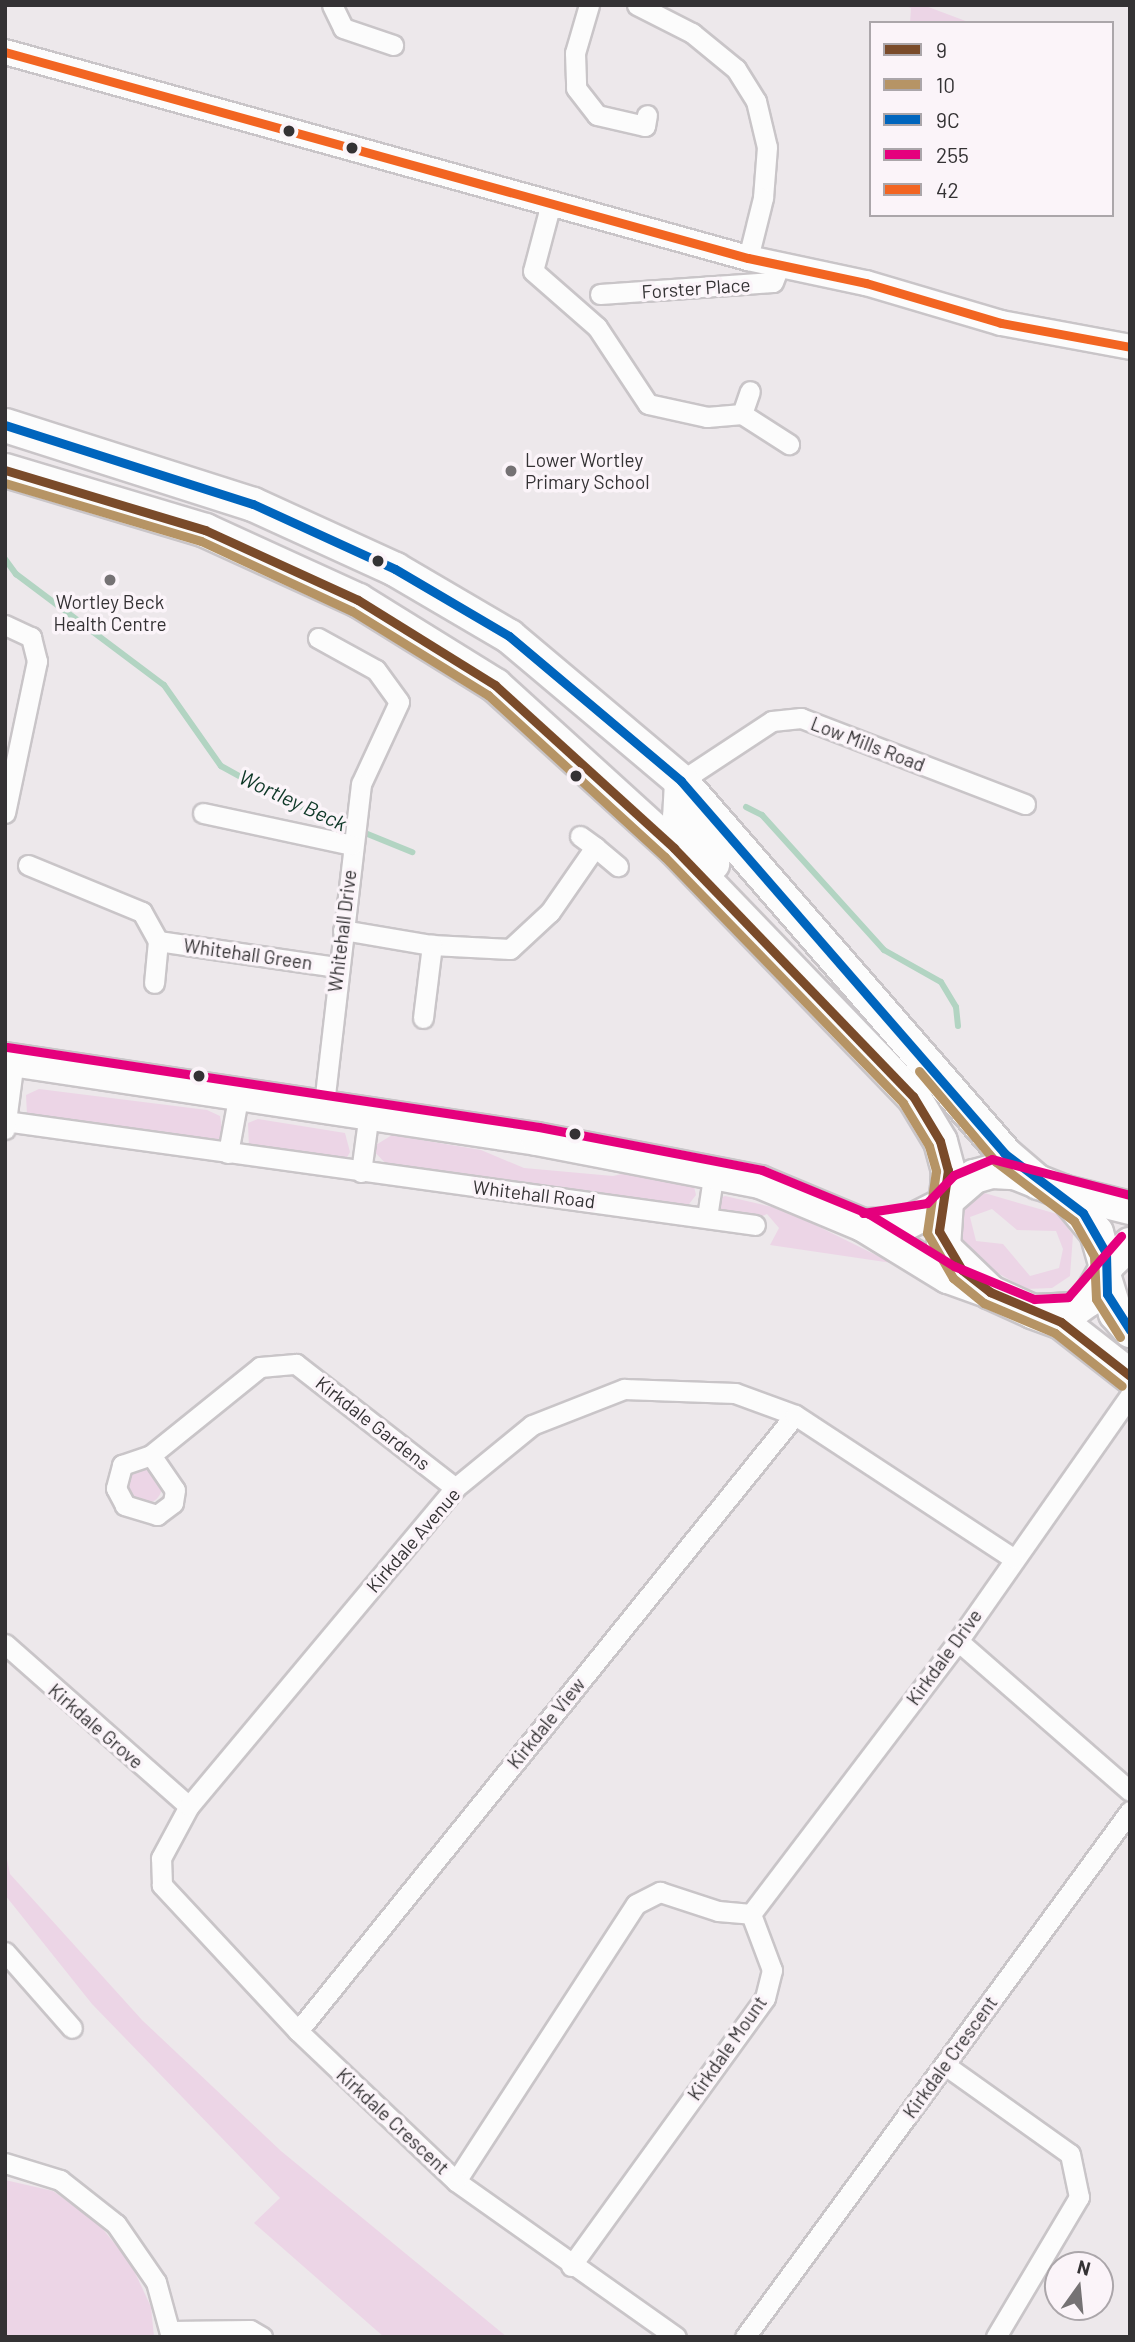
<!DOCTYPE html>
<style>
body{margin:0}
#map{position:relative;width:1135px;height:2342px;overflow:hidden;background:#ede8eb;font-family:Barlow,sans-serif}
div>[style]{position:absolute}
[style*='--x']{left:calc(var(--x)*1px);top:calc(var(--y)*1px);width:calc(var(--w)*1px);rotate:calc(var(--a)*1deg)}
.green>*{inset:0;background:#ecd5e6}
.round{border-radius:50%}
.stream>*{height:6px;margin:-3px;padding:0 3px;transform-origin:3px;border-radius:3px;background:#b2d4c2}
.roads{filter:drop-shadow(2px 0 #c9c5c8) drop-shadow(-2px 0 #c9c5c8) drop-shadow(0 2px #c9c5c8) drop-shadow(0 -2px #c9c5c8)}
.minor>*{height:19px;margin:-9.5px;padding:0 9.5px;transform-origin:9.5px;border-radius:9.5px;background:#fcfcfc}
.tertiary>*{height:24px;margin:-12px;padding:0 12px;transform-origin:12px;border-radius:12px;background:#fcfcfc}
.primary>*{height:32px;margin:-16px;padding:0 16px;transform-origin:16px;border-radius:16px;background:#fcfcfc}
.trunk>*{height:33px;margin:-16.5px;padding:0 16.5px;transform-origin:16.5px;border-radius:16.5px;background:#fcfcfc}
.bus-1>*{height:9px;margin:-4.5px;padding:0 4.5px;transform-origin:4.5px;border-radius:4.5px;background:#7a4b2a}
.bus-2>*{height:9px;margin:-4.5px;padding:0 4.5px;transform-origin:4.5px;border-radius:4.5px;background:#b69465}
.bus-3>*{height:9px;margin:-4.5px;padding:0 4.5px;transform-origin:4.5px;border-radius:4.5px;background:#0065bd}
.bus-4>*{height:9px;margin:-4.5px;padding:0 4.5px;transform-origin:4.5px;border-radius:4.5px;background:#e5007d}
.bus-5>*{height:9px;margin:-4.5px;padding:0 4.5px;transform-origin:4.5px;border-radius:4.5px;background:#f26522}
.dots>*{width:19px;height:19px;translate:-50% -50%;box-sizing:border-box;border:4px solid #fbf4f9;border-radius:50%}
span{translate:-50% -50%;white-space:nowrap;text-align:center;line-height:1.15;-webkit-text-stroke:7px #fbf4f9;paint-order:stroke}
.street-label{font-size:19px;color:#343234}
.poi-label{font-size:19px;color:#343234}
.left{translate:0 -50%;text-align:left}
.water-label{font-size:21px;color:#0d3726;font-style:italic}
.frame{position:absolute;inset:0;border:7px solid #343234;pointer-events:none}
.legend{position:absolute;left:869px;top:21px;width:245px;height:196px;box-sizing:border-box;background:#fbf4f9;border:2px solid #aba6aa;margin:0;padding:9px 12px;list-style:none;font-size:21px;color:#343234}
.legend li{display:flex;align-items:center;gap:14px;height:35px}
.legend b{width:35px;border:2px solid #aba6aa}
.north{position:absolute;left:1044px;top:2251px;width:70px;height:70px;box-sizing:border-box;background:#fbf4f9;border:2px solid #aba6aa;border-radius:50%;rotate:15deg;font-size:19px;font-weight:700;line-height:28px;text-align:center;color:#343234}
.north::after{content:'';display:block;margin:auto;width:24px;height:32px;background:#757274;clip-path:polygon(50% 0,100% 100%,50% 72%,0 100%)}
</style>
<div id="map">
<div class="green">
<i style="clip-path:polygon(903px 5px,923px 5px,971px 23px,910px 23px,911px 8px)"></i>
<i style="clip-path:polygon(39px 1089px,207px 1110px,220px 1116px,223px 1134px,215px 1143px,27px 1115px,26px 1095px)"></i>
<i style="clip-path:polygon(258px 1119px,345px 1133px,350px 1152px,346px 1159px,249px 1148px,248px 1123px)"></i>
<i style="clip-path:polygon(392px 1135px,481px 1150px,524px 1168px,613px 1176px,639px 1170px,693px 1182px,696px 1195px,686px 1208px,387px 1165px,371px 1148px)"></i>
<i style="clip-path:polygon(evenodd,981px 1192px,1057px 1214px,1073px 1235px,1070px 1276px,1052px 1288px,1026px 1289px,973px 1259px,952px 1222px,970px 1193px,981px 1192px,992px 1209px,1017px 1230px,1056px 1231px,1063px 1249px,1059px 1268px,1030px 1276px,1003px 1244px,976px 1241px,970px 1217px,992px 1209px)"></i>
<i style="clip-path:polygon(725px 1196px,785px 1210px,892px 1263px,770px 1245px,779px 1228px,767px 1214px,753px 1220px,717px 1215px,718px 1199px)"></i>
<i class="round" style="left:126px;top:1468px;width:36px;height:36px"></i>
<i style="clip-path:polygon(5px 1849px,10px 1874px,142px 2020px,281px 2151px,507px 2337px,384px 2337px,254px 2223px,280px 2198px,92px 2004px,5px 1895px)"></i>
<i style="clip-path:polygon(5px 2180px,53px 2191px,98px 2223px,131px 2264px,151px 2307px,154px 2337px,5px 2337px)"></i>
</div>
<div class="stream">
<i style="--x:5;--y:559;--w:19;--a:54"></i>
<i style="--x:16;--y:574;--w:185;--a:36.9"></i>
<i style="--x:164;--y:685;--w:99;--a:54.9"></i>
<i style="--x:221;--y:766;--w:66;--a:28.9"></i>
<i style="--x:279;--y:798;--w:144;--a:22.1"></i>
<i style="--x:746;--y:807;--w:18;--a:27"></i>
<i style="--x:762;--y:815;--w:182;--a:47.9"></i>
<i style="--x:884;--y:950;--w:65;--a:29.3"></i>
<i style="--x:941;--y:982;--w:29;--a:59"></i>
<i style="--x:956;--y:1007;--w:19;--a:84"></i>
</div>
<div class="roads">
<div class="minor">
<i style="--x:332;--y:5;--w:25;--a:64"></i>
<i style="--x:343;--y:28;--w:53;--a:18.8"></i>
<i style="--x:589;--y:5;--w:50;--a:106.3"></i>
<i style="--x:575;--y:53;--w:35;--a:88"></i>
<i style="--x:576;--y:88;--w:34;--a:52"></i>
<i style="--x:597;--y:115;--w:49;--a:12.9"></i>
<i style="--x:645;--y:126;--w:11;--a:-80"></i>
<i style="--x:637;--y:5;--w:62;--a:27"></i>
<i style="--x:692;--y:33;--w:57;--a:39.3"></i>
<i style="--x:736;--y:69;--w:38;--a:58"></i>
<i style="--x:756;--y:101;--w:47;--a:76.6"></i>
<i style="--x:767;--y:147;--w:51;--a:94.5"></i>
<i style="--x:763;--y:198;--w:62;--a:104"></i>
<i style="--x:551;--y:203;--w:70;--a:104.8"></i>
<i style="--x:533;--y:271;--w:85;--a:41.2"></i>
<i style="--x:597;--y:327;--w:92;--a:56.5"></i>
<i style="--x:648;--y:404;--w:60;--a:12.4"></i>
<i style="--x:707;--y:417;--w:35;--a:-5"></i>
<i style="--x:742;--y:414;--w:56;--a:32.6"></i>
<i style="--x:600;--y:294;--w:173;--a:-4"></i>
<i style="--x:773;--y:282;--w:19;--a:-69"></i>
<i style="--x:742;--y:414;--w:24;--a:-71"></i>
<i style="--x:5;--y:625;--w:29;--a:25"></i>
<i style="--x:31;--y:637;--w:25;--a:76"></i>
<i style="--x:37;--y:661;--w:155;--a:101.9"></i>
<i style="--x:318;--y:638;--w:66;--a:28.9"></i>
<i style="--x:376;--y:670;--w:39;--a:54"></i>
<i style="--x:399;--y:702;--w:90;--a:114.9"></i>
<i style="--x:361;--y:784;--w:323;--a:96.6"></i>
<i style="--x:681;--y:781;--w:109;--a:-33.4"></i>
<i style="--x:772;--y:721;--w:29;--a:-6"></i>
<i style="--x:801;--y:718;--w:240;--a:21"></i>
<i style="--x:203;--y:813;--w:152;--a:12.1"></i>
<i style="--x:580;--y:836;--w:19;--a:36"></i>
<i style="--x:28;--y:865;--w:123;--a:22.4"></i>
<i style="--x:142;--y:912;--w:33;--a:61"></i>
<i style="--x:158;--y:941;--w:42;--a:95.4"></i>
<i style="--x:343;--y:930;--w:90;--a:9.6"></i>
<i style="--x:432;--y:945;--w:78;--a:2.9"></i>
<i style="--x:510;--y:949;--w:54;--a:-42.8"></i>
<i style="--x:550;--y:912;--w:79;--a:-55.3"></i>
<i style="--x:595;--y:847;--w:30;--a:40"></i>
<i style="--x:158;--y:941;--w:181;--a:8.3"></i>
<i style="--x:423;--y:1018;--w:74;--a:-83"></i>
<i style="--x:5;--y:1121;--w:757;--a:7.89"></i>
<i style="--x:5;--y:1129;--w:70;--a:-82.6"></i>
<i style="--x:228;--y:1153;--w:61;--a:-79.6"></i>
<i style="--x:361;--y:1172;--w:60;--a:-82.3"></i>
<i style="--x:707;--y:1217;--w:47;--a:-81.3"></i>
<i style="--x:151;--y:1455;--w:42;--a:55.6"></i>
<i style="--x:175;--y:1490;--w:13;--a:99"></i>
<i style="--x:173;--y:1503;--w:20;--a:143"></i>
<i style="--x:157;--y:1515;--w:34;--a:-163"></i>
<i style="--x:125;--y:1505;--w:19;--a:-118"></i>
<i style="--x:116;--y:1488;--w:24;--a:-75"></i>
<i style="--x:122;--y:1465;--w:31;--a:-19"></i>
<i style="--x:151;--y:1455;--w:140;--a:-38.9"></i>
<i style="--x:260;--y:1367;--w:36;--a:-5"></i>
<i style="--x:296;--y:1364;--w:202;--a:37.9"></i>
<i style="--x:958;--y:1641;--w:228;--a:41.1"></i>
<i style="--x:5;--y:1644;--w:245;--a:41.4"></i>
<i style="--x:751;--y:1914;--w:343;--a:-52.8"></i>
<i style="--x:958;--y:1641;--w:300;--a:-55"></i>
<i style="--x:5;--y:1952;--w:101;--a:48.6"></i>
<i style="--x:298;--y:2031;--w:791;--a:-51.1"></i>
<i style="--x:945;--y:2065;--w:153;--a:35.5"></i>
<i style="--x:1070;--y:2154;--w:44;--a:78.2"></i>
<i style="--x:1079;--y:2197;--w:163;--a:120.7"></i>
<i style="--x:5;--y:2163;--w:58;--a:17.2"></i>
<i style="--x:60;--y:2180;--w:71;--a:38.2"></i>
<i style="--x:116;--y:2224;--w:70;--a:55.4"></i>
<i style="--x:156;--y:2282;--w:57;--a:74.7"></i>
<i style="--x:456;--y:2181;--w:330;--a:-57"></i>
<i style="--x:636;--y:1904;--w:27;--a:-27"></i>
<i style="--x:660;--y:1892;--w:61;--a:18.1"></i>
<i style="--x:718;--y:1911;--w:33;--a:5"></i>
<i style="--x:571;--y:2266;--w:331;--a:-54.1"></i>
<i style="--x:765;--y:1998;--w:29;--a:-76"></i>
<i style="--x:772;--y:1970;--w:60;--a:-110.6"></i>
<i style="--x:171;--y:2331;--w:79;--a:-0.7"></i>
<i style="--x:250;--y:2330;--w:14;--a:30"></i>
<i style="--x:676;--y:2337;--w:270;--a:-144.7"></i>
<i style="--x:456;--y:2181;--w:218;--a:-136.5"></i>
<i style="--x:298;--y:2031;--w:200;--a:-133"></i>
<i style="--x:162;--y:1885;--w:27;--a:-92"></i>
<i style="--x:161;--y:1858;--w:59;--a:-61.7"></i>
<i style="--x:189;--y:1806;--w:415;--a:-50.1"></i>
<i style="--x:455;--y:1488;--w:99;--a:-39.3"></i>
<i style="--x:532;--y:1425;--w:99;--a:-21.4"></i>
<i style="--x:624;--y:1389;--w:111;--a:2.1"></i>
<i style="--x:735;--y:1393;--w:64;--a:20.1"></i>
<i style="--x:795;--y:1415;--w:261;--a:33.3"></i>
<i style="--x:745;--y:2337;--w:652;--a:-53.8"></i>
</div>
<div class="tertiary">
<i style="--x:5;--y:52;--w:771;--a:15.5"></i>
<i style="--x:748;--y:258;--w:121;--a:12"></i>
<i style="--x:866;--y:283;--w:141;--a:16.5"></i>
<i style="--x:1001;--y:323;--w:131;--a:10.5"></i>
</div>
<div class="primary">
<i style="--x:5;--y:1059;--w:538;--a:8.55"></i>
<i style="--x:537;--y:1139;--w:227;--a:10.9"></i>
<i style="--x:760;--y:1182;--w:112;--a:22.7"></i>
<i style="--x:863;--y:1225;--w:100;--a:31.5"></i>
<i style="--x:948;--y:1277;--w:45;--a:19.7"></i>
<i style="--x:1062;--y:1191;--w:70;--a:14"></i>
<i style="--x:863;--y:1225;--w:42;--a:-1.4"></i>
<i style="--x:905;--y:1224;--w:44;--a:-27.1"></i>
<i style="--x:1106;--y:1267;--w:33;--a:-44"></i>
</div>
<div class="trunk">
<i style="--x:5;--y:425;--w:260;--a:17.7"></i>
<i style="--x:253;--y:504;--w:156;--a:24.6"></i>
<i style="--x:395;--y:569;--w:132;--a:30.4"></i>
<i style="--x:509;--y:636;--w:225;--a:40.1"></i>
<i style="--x:681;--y:781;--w:493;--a:49"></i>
<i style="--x:1004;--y:1153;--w:45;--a:40.5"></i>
<i style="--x:5;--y:470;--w:209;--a:16.7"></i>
<i style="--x:205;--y:530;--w:168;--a:24.6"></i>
<i style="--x:358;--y:600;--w:161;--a:31.8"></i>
<i style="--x:495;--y:685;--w:242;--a:42.3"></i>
<i style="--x:674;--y:848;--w:344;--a:46.1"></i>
<i style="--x:913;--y:1096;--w:52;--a:59"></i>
<i style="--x:940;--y:1141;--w:30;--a:75"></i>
<i style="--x:948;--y:1170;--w:30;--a:94"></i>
<i style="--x:681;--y:781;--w:36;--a:93"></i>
<i style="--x:679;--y:817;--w:57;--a:54.3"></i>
<i style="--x:992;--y:1171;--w:22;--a:3"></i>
<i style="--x:1014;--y:1172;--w:52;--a:21.6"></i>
<i style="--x:1062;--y:1191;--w:53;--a:50.3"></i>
<i style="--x:1096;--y:1232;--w:36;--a:74"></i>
<i style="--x:1106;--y:1267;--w:37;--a:119"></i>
<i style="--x:1088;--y:1299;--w:17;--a:144"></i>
<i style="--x:1074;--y:1309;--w:42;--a:177.3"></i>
<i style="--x:1032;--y:1311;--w:46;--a:-155.7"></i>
<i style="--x:990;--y:1292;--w:65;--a:-136.2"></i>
<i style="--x:943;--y:1247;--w:47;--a:-86.3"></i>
<i style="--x:946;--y:1200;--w:37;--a:-41"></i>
<i style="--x:974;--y:1176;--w:19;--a:-16"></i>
<i style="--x:1103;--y:1274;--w:41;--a:72.9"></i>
<i style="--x:1115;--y:1313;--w:23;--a:49"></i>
<i style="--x:1034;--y:1312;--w:29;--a:20"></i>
<i style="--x:1061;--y:1322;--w:88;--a:38"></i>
</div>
</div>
<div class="bus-1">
<i style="--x:5;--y:470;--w:209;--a:16.7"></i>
<i style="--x:205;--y:530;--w:168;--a:24.6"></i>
<i style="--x:358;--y:600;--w:161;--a:31.8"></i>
<i style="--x:495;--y:685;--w:242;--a:42.3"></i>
<i style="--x:674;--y:848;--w:344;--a:46.1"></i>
<i style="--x:913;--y:1096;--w:52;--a:59"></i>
<i style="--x:940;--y:1141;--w:30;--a:75"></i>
<i style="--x:948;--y:1170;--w:62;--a:98.4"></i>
<i style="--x:939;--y:1231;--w:45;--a:59.5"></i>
<i style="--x:962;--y:1270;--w:36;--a:38"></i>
<i style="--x:990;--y:1292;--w:77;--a:22.9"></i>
<i style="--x:1061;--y:1322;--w:88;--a:38"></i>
</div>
<div class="bus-2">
<i style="--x:5;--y:483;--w:204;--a:16.5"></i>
<i style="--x:201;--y:541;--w:166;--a:24.9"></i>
<i style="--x:352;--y:611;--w:160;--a:31.7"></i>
<i style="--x:488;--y:695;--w:240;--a:42.5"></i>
<i style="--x:665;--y:857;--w:342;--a:45.9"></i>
<i style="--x:903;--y:1103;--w:50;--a:58.8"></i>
<i style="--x:929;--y:1146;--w:26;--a:74"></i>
<i style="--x:936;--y:1171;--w:63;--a:98.3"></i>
<i style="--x:927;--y:1233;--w:52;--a:60"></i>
<i style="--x:953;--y:1278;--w:40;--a:39"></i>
<i style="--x:984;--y:1303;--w:77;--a:22.9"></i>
<i style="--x:1055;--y:1333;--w:85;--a:38.3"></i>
<i style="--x:919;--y:1071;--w:119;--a:49.8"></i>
<i style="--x:996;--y:1162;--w:98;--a:37.1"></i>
<i style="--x:1074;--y:1221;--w:40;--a:60.3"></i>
<i style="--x:1094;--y:1256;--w:43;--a:87.3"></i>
<i style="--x:1096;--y:1299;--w:45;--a:57.7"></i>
</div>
<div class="bus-3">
<i style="--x:5;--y:425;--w:260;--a:17.7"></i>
<i style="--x:253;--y:504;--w:156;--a:24.6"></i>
<i style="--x:395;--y:569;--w:132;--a:30.4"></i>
<i style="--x:509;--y:636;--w:225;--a:40.1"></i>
<i style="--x:681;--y:781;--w:493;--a:49"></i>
<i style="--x:1004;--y:1153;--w:99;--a:37.2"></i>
<i style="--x:1083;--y:1213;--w:46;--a:60.1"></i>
<i style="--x:1106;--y:1253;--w:41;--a:88.6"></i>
<i style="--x:1107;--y:1294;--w:43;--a:57.4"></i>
</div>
<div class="bus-4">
<i style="--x:7;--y:1047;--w:538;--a:8.55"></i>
<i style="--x:539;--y:1127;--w:227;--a:10.9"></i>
<i style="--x:762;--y:1170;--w:116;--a:22.4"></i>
<i style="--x:869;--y:1214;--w:100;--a:31.5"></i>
<i style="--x:954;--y:1266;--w:87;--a:22.4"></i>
<i style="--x:1034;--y:1299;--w:34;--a:-3"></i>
<i style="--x:1068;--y:1297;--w:81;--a:-49"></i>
<i style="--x:863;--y:1213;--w:65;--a:-8.9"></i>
<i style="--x:927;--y:1203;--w:39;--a:-46"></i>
<i style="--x:954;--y:1175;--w:41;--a:-22.8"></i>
<i style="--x:992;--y:1159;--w:143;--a:14.6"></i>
</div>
<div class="bus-5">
<i style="--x:5;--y:52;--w:771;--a:15.5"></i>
<i style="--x:748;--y:258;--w:121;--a:12"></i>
<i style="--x:866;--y:283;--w:141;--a:16.5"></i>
<i style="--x:1001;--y:323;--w:131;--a:10.5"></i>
</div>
<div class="dots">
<i style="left:289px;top:131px;background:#343234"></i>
<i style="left:352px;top:148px;background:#343234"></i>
<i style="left:511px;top:471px;background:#757274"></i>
<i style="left:378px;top:561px;background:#343234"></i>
<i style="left:110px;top:580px;background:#757274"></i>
<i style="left:576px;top:776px;background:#343234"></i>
<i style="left:199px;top:1076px;background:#343234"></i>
<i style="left:575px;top:1134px;background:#343234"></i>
</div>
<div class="street-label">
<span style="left:696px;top:288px;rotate:-4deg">Forster Place</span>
<span style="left:868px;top:744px;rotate:21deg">Low Mills Road</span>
<span style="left:342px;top:931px;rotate:-83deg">Whitehall Drive</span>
<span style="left:248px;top:954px;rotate:8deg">Whitehall Green</span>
<span style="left:534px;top:1194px;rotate:7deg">Whitehall Road</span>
<span style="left:373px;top:1423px;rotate:38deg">Kirkdale Gardens</span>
<span style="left:413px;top:1540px;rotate:-49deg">Kirkdale Avenue</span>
<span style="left:944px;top:1657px;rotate:-54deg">Kirkdale Drive</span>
<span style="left:546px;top:1723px;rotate:-51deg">Kirkdale View</span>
<span style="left:96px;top:1726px;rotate:41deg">Kirkdale Grove</span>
<span style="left:727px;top:2048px;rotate:-55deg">Kirkdale Mount</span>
<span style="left:950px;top:2057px;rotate:-54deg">Kirkdale Crescent</span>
<span style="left:393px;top:2121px;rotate:43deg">Kirkdale Crescent</span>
</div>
<div class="poi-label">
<span class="left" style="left:525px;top:471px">Lower Wortley<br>Primary School</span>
<span style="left:110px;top:613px">Wortley Beck<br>Health Centre</span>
</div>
<div class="water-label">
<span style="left:293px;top:800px;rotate:25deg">Wortley Beck</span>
</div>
<div class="frame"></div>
<ul class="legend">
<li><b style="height:9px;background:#7a4b2a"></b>9</li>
<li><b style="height:9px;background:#b69465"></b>10</li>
<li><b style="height:9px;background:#0065bd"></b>9C</li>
<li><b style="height:9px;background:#e5007d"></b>255</li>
<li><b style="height:9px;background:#f26522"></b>42</li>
</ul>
<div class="north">N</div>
</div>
